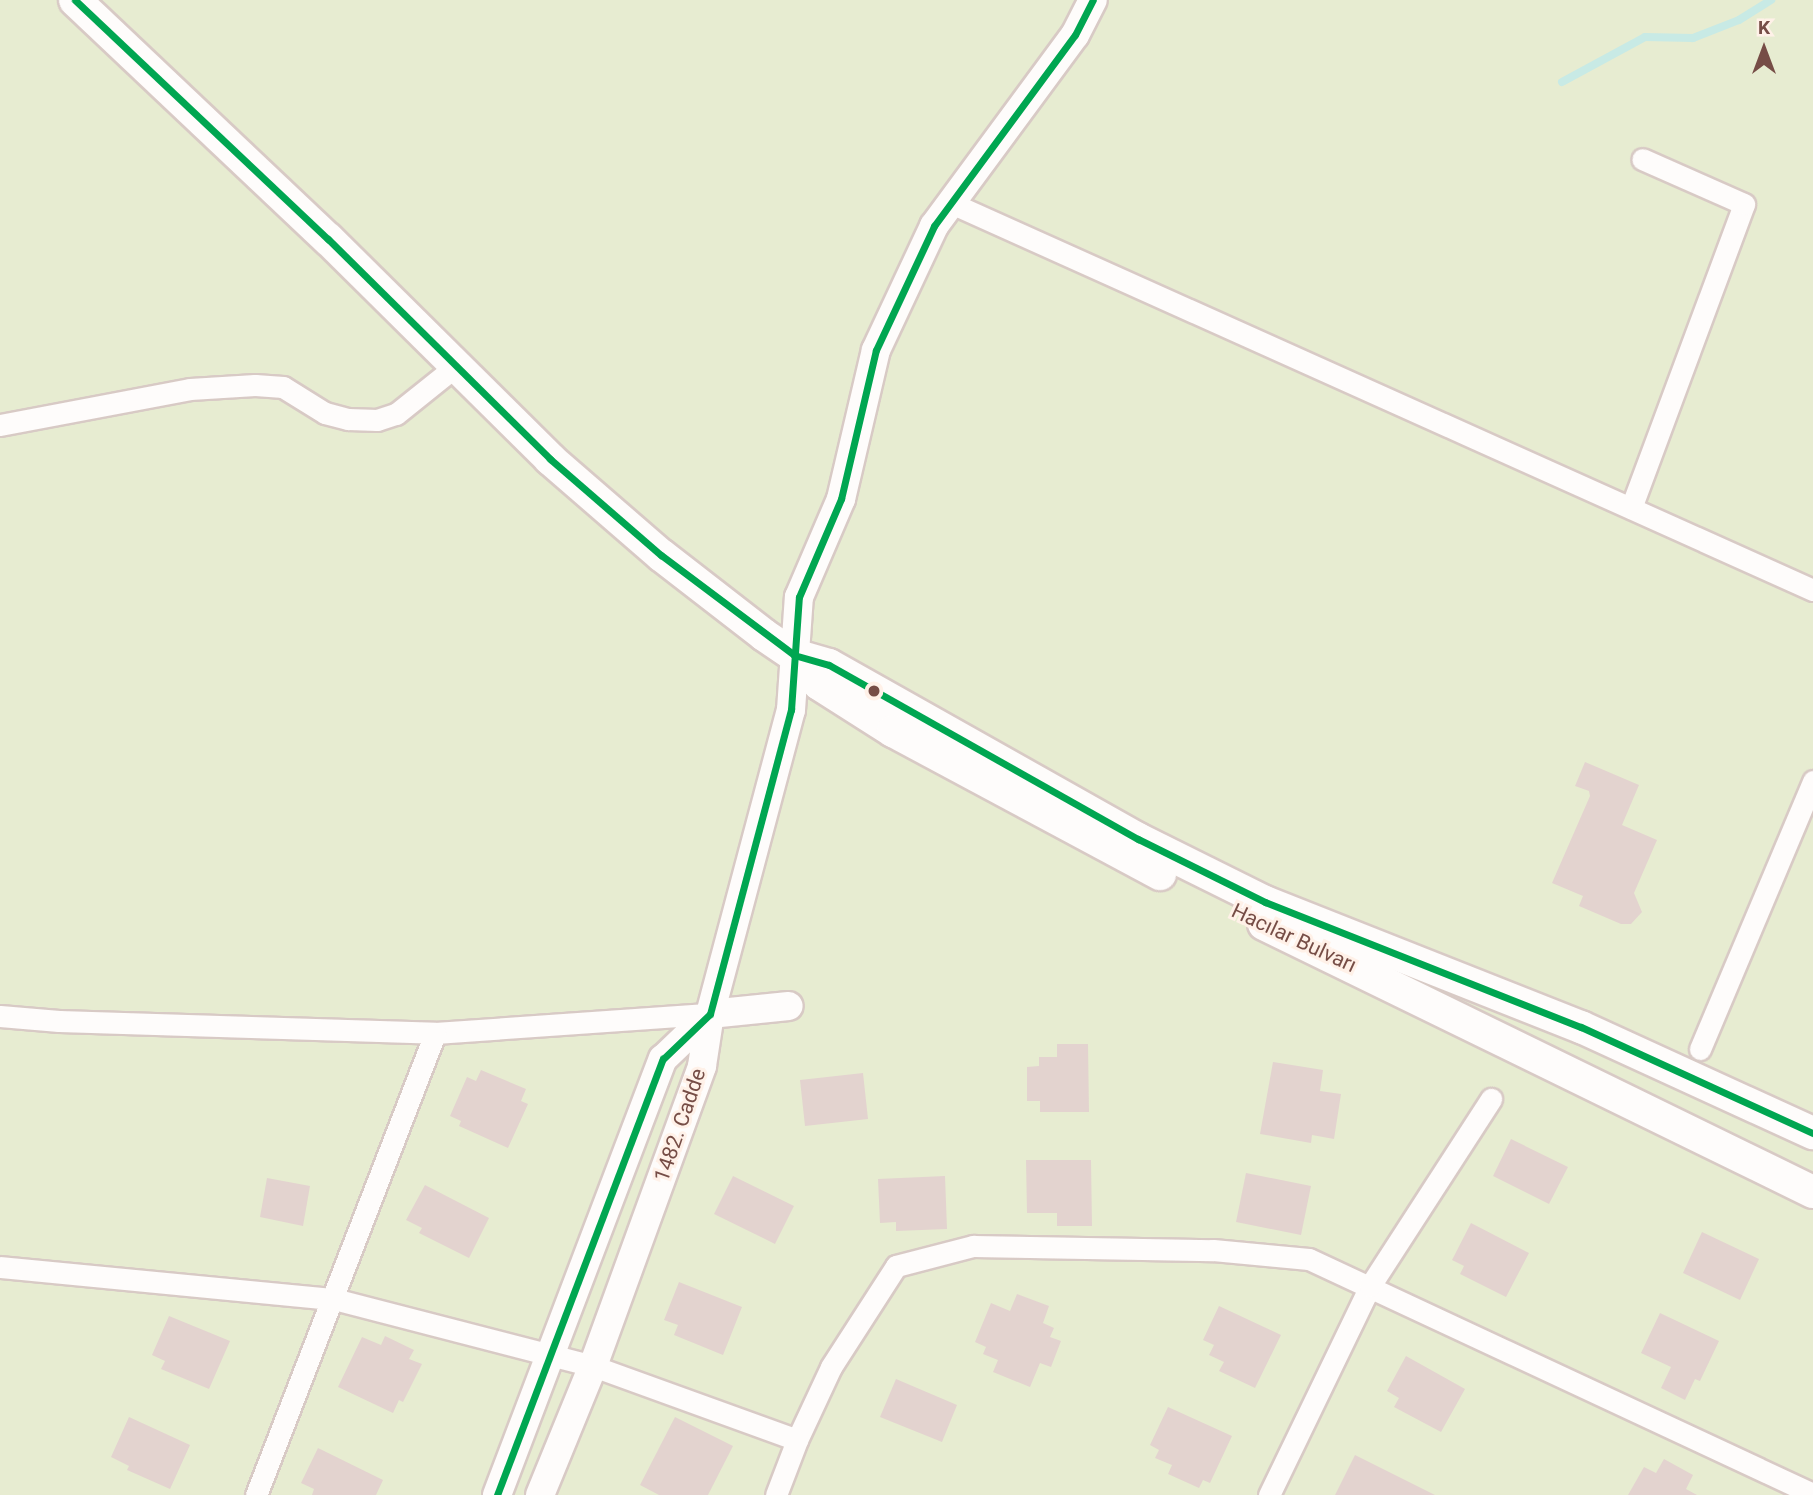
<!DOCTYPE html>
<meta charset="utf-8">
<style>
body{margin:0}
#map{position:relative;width:1813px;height:1495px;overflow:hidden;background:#f7ede7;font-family:Roboto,sans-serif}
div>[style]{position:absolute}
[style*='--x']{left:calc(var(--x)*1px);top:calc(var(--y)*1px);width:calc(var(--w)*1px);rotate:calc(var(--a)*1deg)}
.green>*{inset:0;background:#e7ecd1}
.stream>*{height:8px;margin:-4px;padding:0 4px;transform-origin:4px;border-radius:4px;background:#c8eae5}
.building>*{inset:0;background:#e3d3cf}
.roads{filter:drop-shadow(2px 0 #d8cac5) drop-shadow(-2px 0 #d8cac5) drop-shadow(0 2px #d8cac5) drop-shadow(0 -2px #d8cac5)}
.minor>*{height:21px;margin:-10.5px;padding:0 10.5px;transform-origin:10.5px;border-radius:10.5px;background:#fefcfb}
.tertiary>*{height:28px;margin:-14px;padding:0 14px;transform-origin:14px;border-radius:14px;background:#fefcfb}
.secondary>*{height:32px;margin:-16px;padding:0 16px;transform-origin:16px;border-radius:16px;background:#fefcfb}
.bus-1>*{height:7px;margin:-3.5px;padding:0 3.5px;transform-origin:3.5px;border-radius:3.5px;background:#00a651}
.dots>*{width:19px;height:19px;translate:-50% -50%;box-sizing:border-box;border:4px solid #fff1e8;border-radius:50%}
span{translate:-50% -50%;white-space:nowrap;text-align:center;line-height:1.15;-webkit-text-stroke:6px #fff1e8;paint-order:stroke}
.street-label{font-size:21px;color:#764d46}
.north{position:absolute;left:1729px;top:14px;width:70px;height:70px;-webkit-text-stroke:5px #fff1e8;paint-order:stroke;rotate:0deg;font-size:19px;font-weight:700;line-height:28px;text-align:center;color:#764d46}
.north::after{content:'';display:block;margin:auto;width:24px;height:32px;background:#764d46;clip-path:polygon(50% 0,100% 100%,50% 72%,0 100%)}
</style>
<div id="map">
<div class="green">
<i style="clip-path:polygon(0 0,1813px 0,1813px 1495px,0 1495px)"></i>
</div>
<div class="stream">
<i style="--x:1562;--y:82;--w:94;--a:-28.5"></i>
<i style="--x:1645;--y:37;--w:48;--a:1.2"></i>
<i style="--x:1693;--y:38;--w:49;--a:-21.4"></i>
<i style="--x:1739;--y:20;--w:38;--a:-32"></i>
</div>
<div class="building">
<i style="clip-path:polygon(1585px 762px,1639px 785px,1622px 825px,1657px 840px,1634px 893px,1642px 912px,1631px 924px,1621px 924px,1579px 906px,1583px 896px,1552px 883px,1590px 796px,1589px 791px,1575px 786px)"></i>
<i style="clip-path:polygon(1057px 1044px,1088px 1044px,1089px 1112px,1040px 1112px,1040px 1101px,1027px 1101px,1027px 1067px,1039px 1066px,1039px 1057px,1057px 1057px)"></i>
<i style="clip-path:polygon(1273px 1062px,1323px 1070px,1320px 1091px,1341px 1094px,1334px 1139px,1312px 1135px,1311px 1143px,1260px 1134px)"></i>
<i style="clip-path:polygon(481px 1070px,526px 1089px,521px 1101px,528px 1104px,508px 1148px,459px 1126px,461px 1121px,450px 1116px,467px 1077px,476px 1081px)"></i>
<i style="clip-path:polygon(863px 1073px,868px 1119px,805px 1126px,800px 1080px)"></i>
<i style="clip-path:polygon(1511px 1139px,1568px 1167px,1549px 1204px,1493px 1176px)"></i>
<i style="clip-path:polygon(1026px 1160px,1091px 1160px,1092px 1226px,1057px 1226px,1057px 1213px,1027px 1213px)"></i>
<i style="clip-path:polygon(1246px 1173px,1311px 1186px,1301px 1235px,1236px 1222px)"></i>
<i style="clip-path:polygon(733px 1176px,794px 1206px,775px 1244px,714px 1214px)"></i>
<i style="clip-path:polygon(945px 1176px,947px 1229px,896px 1231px,896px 1222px,880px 1223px,878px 1179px)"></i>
<i style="clip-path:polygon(267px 1178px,310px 1186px,303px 1226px,260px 1217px)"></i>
<i style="clip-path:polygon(425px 1185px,489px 1218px,469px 1258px,419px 1233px,422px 1228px,406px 1220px)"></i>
<i style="clip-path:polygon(1471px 1223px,1529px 1253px,1506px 1297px,1460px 1274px,1464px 1266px,1452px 1260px)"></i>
<i style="clip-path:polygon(1702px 1232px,1759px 1259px,1740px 1300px,1683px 1273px)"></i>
<i style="clip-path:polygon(679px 1282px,742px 1307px,723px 1355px,674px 1335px,678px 1325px,664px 1320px)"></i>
<i style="clip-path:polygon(1017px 1294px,1049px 1306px,1043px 1323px,1054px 1328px,1050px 1337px,1061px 1341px,1051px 1367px,1040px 1363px,1030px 1387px,993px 1372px,998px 1360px,983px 1354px,986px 1347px,975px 1342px,991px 1303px,1010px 1311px)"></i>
<i style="clip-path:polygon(1219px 1306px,1281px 1335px,1255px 1388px,1219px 1371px,1224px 1362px,1209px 1355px,1214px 1345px,1203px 1340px)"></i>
<i style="clip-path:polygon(1660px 1313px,1719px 1341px,1700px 1381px,1695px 1379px,1685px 1400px,1661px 1388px,1671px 1367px,1641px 1353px)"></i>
<i style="clip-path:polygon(169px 1316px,230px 1341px,209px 1389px,161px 1369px,165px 1361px,152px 1355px)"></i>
<i style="clip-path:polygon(385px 1336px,414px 1350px,409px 1359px,422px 1364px,403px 1402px,399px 1400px,393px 1413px,338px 1387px,362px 1337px,381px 1345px)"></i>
<i style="clip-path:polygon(1406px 1356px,1465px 1389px,1441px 1432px,1394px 1407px,1399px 1398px,1387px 1391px)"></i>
<i style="clip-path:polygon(896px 1379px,957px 1405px,942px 1442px,880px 1417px)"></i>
<i style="clip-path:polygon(1168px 1407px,1232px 1436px,1210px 1483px,1203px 1480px,1199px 1488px,1168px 1474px,1172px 1465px,1155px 1458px,1159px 1450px,1150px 1445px)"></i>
<i style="clip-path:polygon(129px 1417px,190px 1445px,170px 1489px,127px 1470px,129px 1466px,111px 1457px)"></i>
<i style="clip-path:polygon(675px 1417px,733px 1446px,708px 1495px,659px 1495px,640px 1485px)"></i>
<i style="clip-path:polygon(318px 1448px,383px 1480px,376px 1495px,312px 1495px,314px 1489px,301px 1483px)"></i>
<i style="clip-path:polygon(1355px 1455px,1435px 1495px,1335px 1495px)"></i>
<i style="clip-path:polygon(1664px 1459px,1693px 1475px,1686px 1489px,1697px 1495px,1628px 1495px,1644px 1467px,1656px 1473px)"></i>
</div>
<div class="roads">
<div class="minor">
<i style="--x:951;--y:203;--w:945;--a:24.18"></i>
<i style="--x:0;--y:425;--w:193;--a:-10.7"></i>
<i style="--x:190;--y:389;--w:65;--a:-3.5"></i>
<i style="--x:255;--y:385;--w:28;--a:4"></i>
<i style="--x:283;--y:387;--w:49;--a:31.8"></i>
<i style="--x:325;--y:413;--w:24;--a:15"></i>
<i style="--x:348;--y:419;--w:29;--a:2"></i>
<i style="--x:377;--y:420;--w:20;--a:-18"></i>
<i style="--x:396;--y:414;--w:77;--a:-38.7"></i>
<i style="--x:1631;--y:508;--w:324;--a:-69.6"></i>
<i style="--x:1744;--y:204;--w:111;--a:-156.2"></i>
<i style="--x:0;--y:1016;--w:59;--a:4.8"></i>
<i style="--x:59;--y:1021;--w:376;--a:1.8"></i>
<i style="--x:435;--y:1033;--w:276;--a:-4"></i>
<i style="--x:1700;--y:1049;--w:291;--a:-67.1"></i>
<i style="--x:0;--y:1267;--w:336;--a:5.5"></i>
<i style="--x:334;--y:1299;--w:268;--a:14.5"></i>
<i style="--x:593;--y:1366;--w:217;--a:19.9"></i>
<i style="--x:256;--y:1495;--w:495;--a:-68.8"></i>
<i style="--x:776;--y:1495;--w:59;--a:-69.1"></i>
<i style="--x:797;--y:1440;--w:81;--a:-65"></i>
<i style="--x:831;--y:1367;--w:120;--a:-57.2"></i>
<i style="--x:896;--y:1266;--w:80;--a:-14.6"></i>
<i style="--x:973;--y:1246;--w:240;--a:1"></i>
<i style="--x:1213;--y:1250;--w:96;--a:5.4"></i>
<i style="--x:1309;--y:1259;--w:556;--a:25"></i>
<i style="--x:1269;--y:1495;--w:232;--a:-64.2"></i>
<i style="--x:1370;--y:1286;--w:223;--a:-57.1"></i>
</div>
<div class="tertiary">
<i style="--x:710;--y:1014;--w:79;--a:-5.8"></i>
<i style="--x:497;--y:1495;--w:467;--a:-69.2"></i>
<i style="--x:663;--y:1059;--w:65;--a:-43.8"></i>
<i style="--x:540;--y:1495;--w:139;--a:-67.7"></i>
<i style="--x:593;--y:1366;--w:319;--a:-70"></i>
<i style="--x:702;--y:1066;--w:53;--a:-81.3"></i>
<i style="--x:710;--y:1014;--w:315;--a:-75.1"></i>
<i style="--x:791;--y:710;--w:113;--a:-86"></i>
<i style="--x:799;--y:597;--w:107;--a:-66.8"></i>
<i style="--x:841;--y:499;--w:153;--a:-76.8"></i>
<i style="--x:876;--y:350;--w:137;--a:-64.9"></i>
<i style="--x:934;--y:226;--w:237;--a:-53.6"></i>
<i style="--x:1075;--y:35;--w:39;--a:-63"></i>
</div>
<div class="secondary">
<i style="--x:75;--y:0;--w:348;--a:43.4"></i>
<i style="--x:328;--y:239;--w:313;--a:44.7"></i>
<i style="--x:550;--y:459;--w:147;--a:40.9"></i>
<i style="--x:661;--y:555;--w:130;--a:37.8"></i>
<i style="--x:764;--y:635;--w:36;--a:34"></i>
<i style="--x:794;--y:655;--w:36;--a:16"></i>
<i style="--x:829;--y:665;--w:355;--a:29.4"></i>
<i style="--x:1138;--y:839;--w:142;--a:26.4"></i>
<i style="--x:1265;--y:902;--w:340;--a:21.6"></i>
<i style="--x:1581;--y:1027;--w:255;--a:24.6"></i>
<i style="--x:795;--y:656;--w:37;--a:49"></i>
<i style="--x:819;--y:684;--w:88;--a:32.4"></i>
<i style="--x:893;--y:731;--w:303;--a:28.2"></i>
<i style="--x:1264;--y:924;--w:611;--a:26.02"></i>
</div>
</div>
<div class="bus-1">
<i style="--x:75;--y:0;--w:348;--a:43.4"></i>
<i style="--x:328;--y:239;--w:313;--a:44.7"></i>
<i style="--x:550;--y:459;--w:147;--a:40.9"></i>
<i style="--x:661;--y:555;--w:166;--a:36.9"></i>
<i style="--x:794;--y:655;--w:36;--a:16"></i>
<i style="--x:829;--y:665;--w:355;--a:29.4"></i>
<i style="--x:1138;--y:839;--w:142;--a:26.4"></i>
<i style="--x:1265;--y:902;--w:340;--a:21.6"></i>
<i style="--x:1581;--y:1027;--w:255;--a:24.6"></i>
<i style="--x:497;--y:1495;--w:467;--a:-69.2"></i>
<i style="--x:663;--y:1059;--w:65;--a:-43.8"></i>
<i style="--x:710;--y:1014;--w:315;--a:-75.1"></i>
<i style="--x:791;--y:710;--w:113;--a:-86"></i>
<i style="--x:799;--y:597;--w:107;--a:-66.8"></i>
<i style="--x:841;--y:499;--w:153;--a:-76.8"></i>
<i style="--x:876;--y:350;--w:137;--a:-64.9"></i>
<i style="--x:934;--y:226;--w:237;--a:-53.6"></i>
<i style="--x:1075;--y:35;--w:39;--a:-63"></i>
</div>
<div class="dots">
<i style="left:874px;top:691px;background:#764d46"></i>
</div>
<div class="street-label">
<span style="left:1294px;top:938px;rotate:25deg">Hacılar Bulvarı</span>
<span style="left:680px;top:1125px;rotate:-71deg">1482. Cadde</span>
</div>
<div class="north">K</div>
</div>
